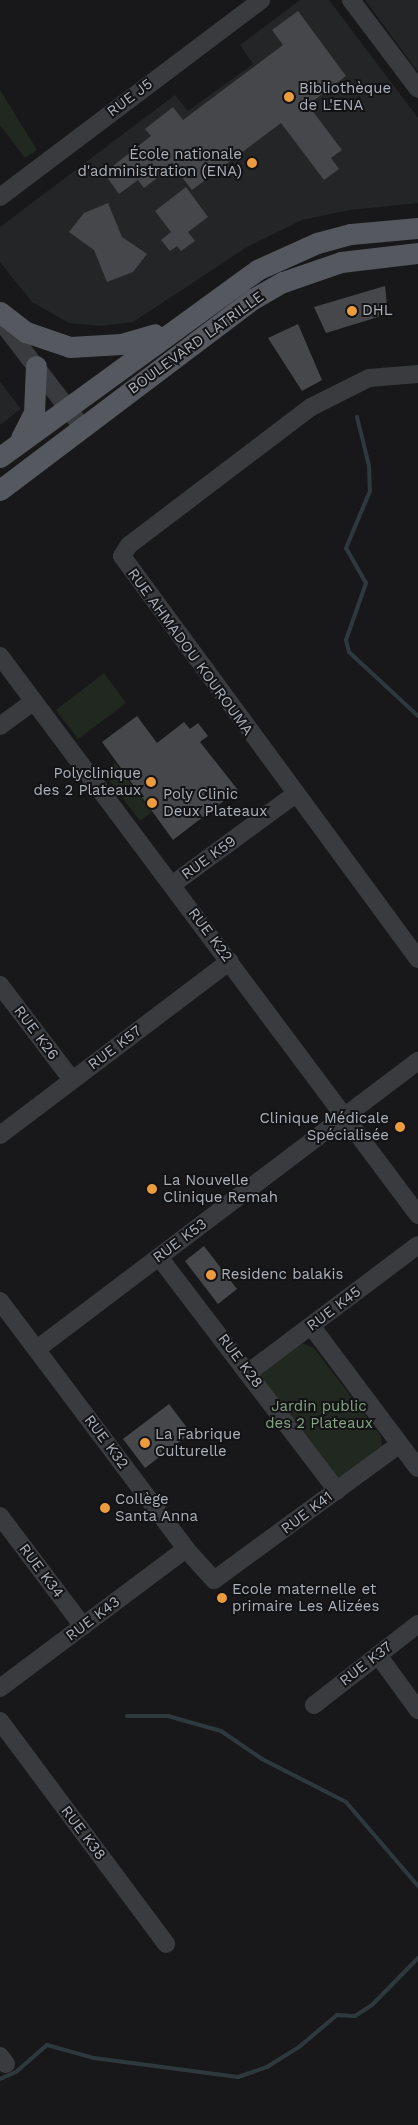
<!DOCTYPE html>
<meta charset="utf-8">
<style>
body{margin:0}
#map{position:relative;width:418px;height:2125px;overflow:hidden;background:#18181a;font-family:"Work Sans",sans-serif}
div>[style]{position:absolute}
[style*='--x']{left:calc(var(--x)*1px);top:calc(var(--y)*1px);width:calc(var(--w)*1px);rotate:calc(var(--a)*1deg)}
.built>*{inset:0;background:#242527}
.green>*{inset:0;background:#202820}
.stream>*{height:4px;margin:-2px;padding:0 2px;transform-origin:2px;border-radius:2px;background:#2e393e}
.building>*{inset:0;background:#45474a}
.minor>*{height:18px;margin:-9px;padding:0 9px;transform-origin:9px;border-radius:9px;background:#393b3f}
.major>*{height:21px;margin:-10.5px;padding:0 10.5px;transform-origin:10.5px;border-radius:10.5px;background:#55585e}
.dots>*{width:14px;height:14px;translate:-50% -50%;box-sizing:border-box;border:2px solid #131315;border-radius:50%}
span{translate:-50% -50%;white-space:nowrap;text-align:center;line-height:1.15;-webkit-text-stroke:4px #131315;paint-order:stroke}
.poi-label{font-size:15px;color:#abb1ba}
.left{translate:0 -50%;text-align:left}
.right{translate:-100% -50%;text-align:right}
.street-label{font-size:15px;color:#abb1ba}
.park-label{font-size:15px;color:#85a482}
</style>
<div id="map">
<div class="built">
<i style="clip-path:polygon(300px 0,329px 0,418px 118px,418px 203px,350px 210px,302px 220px,247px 247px,133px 322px,101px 326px,69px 323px,32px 302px,0 262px,0 227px,175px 95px,188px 111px,253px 64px,240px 45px)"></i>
<i style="clip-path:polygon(365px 0,418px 0,418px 72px,382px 23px)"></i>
<i style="clip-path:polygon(0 382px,21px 409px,0 425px)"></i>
</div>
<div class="green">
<i style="clip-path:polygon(0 90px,37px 150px,25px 158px,0 125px)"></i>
<i style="clip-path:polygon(104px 673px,126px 703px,78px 739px,56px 710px)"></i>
<i style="clip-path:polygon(115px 763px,152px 812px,140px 821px,103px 772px)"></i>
<i style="clip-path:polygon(302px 1343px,314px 1348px,381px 1436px,382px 1447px,338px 1482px,256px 1376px)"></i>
</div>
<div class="stream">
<i style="--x:357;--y:417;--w:50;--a:76.2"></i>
<i style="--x:369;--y:466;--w:25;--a:88"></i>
<i style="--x:370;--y:491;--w:62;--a:112.8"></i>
<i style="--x:346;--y:548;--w:40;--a:60.3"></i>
<i style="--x:366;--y:583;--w:60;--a:109.3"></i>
<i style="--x:346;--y:640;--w:12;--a:76"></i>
<i style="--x:349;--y:652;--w:94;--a:42.8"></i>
<i style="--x:127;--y:1716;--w:41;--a:0"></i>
<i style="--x:168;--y:1716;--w:55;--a:15.8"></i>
<i style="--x:221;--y:1731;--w:50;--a:34.3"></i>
<i style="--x:262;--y:1759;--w:94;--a:27.1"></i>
<i style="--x:346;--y:1802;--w:111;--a:49.4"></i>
<i style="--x:0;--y:2079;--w:17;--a:-24"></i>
<i style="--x:16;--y:2072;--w:41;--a:-41.1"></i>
<i style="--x:47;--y:2045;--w:49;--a:15.5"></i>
<i style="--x:94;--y:2058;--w:145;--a:7.5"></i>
<i style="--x:238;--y:2077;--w:31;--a:-19"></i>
<i style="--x:267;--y:2067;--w:38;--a:-32"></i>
<i style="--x:299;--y:2047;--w:50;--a:-40.1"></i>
<i style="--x:337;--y:2015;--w:18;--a:3"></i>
<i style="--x:355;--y:2016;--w:20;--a:-33"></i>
<i style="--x:372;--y:2005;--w:66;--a:-45.6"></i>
</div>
<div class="building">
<i style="clip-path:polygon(298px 11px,346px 76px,308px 105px,342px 150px,331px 158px,339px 169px,324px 180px,281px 123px,192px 190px,173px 166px,144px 188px,138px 180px,119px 194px,104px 173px,151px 136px,145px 129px,173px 107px,183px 120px,283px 45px,272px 30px)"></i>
<i style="clip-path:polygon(186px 187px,208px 217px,188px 232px,195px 241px,181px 251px,177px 246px,170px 251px,161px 240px,171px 232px,155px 211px)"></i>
<i style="clip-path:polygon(108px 203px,122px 237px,147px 254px,133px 272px,107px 282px,94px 250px,69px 232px,84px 213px)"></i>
<i style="clip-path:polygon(385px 286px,388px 314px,326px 333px,314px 307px)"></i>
<i style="clip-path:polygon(298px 324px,322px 380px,302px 391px,268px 338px)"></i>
<i style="clip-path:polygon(137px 716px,157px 743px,184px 722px,190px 729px,198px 723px,208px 736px,200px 742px,238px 790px,173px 840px,102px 742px)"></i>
<i style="clip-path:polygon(204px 1246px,237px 1289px,218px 1304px,185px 1261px)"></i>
<i style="clip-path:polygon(169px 1404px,191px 1433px,145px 1468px,123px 1439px)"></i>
</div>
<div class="minor">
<i style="--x:351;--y:0;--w:111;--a:53"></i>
<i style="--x:0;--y:197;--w:327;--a:-37"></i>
<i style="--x:0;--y:320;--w:136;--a:52.5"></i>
<i style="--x:418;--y:374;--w:49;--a:175.3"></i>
<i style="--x:369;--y:378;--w:65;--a:153.4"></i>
<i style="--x:311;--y:407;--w:228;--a:142.8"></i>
<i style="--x:129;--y:545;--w:13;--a:122"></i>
<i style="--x:122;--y:556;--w:500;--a:53.7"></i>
<i style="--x:0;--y:656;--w:698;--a:53.21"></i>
<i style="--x:0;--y:726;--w:42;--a:-36.3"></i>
<i style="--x:173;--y:884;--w:150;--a:-36.3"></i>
<i style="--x:0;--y:985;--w:119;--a:52.8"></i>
<i style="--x:0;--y:1135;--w:288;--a:-37.1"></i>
<i style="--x:159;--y:1257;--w:294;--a:52.7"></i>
<i style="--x:0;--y:1301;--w:310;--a:53.1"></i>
<i style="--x:186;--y:1549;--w:42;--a:47.9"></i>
<i style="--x:214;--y:1580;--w:230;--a:-36.2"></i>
<i style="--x:312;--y:1327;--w:176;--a:53.1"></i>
<i style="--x:37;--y:1349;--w:478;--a:-37.1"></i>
<i style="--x:249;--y:1372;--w:211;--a:-36.9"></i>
<i style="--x:0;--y:1516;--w:138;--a:53"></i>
<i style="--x:378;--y:1655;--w:68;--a:54"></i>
<i style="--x:0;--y:1688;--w:232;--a:-36.8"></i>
<i style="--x:314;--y:1705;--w:132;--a:-37.9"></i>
<i style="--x:0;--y:1721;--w:278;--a:53.3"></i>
<i style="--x:0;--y:2056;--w:10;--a:53"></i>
</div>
<div class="major">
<i style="--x:0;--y:312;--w:33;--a:38"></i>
<i style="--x:26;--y:332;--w:46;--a:18.8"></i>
<i style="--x:70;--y:347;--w:51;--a:-3.4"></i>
<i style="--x:121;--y:344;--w:35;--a:-16"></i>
<i style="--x:21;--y:438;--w:28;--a:-63"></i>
<i style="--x:34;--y:413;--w:47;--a:-87.6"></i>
<i style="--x:0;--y:457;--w:318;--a:-36"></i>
<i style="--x:257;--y:270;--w:66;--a:-24.2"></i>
<i style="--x:317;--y:243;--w:35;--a:-15"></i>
<i style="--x:351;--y:234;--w:67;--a:-5.1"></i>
<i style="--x:0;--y:490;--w:317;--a:-37.1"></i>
<i style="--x:253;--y:299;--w:34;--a:-30"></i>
<i style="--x:283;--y:282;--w:61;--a:-19"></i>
<i style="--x:341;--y:262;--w:78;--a:-6.7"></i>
</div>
<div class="dots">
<i style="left:289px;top:97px;background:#ed9c3d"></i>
<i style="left:252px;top:163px;background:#ed9c3d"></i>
<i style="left:352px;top:311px;background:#ed9c3d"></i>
<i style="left:151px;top:782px;background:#ed9c3d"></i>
<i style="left:152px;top:803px;background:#ed9c3d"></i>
<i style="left:400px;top:1127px;background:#ed9c3d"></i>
<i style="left:152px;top:1189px;background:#ed9c3d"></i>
<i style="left:211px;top:1275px;background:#ed9c3d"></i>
<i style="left:145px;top:1443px;background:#ed9c3d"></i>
<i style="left:105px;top:1508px;background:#ed9c3d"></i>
<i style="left:222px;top:1598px;background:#ed9c3d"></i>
</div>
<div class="poi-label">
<span class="left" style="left:299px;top:97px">Bibliothèque<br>de L'ENA</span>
<span class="right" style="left:242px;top:163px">École nationale<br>d'administration (ENA)</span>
<span class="left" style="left:362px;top:311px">DHL</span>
<span class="right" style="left:141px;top:782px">Polyclinique<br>des 2 Plateaux</span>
<span class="left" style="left:163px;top:803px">Poly Clinic<br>Deux Plateaux</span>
<span class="right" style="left:389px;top:1127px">Clinique Médicale<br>Spécialisée</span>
<span class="left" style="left:163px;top:1189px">La Nouvelle<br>Clinique Remah</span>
<span class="left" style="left:221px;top:1275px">Residenc balakis</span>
<span class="left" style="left:155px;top:1443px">La Fabrique<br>Culturelle</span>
<span class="left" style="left:115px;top:1508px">Collège<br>Santa Anna</span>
<span class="left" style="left:232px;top:1598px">Ecole maternelle et<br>primaire Les Alizées</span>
</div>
<div class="street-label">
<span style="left:130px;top:98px;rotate:-37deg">RUE J5</span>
<span style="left:196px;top:343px;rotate:-36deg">BOULEVARD LATRILLE</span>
<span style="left:190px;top:652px;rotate:54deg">RUE AHMADOU KOUROUMA</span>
<span style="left:209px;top:858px;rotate:-36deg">RUE K59</span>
<span style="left:210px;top:935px;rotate:53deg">RUE K22</span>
<span style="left:36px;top:1033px;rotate:53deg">RUE K26</span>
<span style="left:115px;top:1048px;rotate:-37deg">RUE K57</span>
<span style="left:180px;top:1241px;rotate:-37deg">RUE K53</span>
<span style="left:334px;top:1309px;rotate:-37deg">RUE K45</span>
<span style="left:240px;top:1361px;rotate:53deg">RUE K28</span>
<span style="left:106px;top:1442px;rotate:53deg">RUE K32</span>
<span style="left:307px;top:1513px;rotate:-37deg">RUE K41</span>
<span style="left:41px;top:1571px;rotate:53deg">RUE K34</span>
<span style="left:93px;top:1619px;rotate:-37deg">RUE K43</span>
<span style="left:366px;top:1664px;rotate:-38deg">RUE K37</span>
<span style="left:83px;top:1833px;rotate:53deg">RUE K38</span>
</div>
<div class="park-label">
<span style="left:319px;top:1415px">Jardin public<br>des 2 Plateaux</span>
</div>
</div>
